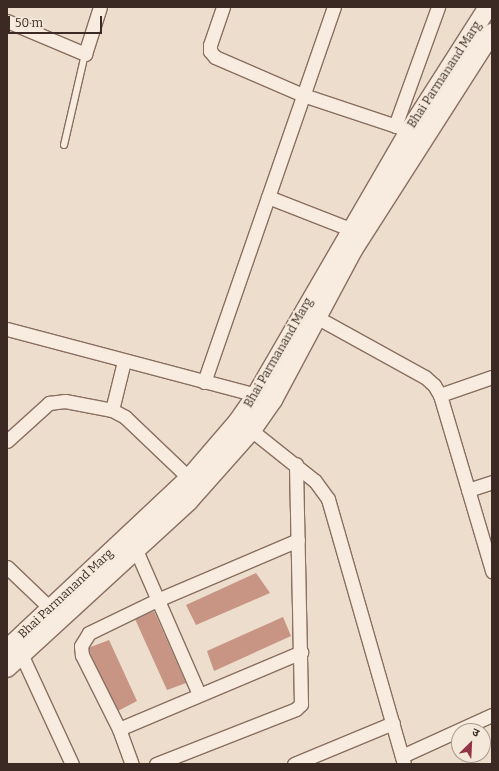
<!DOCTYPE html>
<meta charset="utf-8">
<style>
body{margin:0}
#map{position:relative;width:499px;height:771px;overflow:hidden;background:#ecddcc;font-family:Bitter,"Noto Sans Devanagari",serif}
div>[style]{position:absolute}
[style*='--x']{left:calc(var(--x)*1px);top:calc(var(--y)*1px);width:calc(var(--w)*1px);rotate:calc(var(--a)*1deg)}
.building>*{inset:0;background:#c89484}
.roads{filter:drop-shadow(1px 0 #896f60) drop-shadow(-1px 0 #896f60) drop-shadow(0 1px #896f60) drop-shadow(0 -1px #896f60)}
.lane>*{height:6px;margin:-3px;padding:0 3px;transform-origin:3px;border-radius:3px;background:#f7ecdf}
.street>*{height:13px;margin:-6.5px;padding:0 6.5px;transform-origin:6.5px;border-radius:6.5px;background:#f7ecdf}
.secondary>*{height:18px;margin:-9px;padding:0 9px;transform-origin:9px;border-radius:9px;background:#f7ecdf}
span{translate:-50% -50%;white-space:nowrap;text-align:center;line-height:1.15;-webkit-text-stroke:3px #f4e8db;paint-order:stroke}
.street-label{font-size:12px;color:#3a2a23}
.frame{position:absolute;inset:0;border:8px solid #3a2a23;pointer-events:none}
.north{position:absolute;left:451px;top:723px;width:40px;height:40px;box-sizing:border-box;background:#f4e8db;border:1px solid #aa9c91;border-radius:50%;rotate:24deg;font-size:11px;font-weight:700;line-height:16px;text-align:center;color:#3a2a23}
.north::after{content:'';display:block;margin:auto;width:14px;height:18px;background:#933446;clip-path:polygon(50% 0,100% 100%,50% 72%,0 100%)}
.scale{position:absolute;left:8px;top:16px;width:94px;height:18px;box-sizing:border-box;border:2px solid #3a2a23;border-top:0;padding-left:5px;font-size:12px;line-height:14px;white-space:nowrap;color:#3a2a23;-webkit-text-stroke:3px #f4e8db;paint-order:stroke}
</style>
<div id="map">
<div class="building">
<i style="clip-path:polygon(256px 573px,270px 593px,196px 625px,186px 605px)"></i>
<i style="clip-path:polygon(154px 611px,186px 683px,167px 690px,135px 619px)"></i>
<i style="clip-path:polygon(283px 617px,291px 636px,214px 671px,207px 651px)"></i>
<i style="clip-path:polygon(109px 640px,137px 701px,116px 712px,88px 648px)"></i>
</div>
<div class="roads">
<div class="lane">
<i style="--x:64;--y:145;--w:93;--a:-77"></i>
</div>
<div class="street">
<i style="--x:223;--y:7;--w:40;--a:108.9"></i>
<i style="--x:210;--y:45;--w:6;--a:90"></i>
<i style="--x:210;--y:51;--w:8;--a:50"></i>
<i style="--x:215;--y:57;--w:96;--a:23.4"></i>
<i style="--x:303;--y:95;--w:120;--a:18.4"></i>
<i style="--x:7;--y:21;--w:85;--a:22.9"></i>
<i style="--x:85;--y:54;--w:49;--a:-72.3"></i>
<i style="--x:395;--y:126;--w:127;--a:-70.1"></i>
<i style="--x:268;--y:197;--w:88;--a:21.3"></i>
<i style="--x:318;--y:318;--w:122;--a:28.9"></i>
<i style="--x:425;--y:377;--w:12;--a:42"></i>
<i style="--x:434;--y:385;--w:12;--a:59"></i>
<i style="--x:440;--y:395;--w:184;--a:73.5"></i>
<i style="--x:7;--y:329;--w:266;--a:14.8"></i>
<i style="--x:204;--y:382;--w:397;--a:-70.9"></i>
<i style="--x:440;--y:395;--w:55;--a:-19.1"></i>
<i style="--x:112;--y:410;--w:50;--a:-76.2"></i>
<i style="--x:246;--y:426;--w:88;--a:38.6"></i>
<i style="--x:315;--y:481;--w:22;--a:54"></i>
<i style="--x:328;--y:499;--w:276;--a:74"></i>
<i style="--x:7;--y:441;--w:57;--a:-42.1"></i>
<i style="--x:49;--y:403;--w:16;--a:-7"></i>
<i style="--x:65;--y:401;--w:48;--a:10.8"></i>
<i style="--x:112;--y:410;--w:15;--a:28"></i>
<i style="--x:125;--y:417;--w:88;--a:43.6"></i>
<i style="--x:468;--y:490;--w:25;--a:-18"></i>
<i style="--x:298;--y:540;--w:153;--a:156.9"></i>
<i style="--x:157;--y:600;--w:76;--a:154.1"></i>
<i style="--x:89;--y:633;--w:15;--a:122"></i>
<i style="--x:81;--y:646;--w:9;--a:84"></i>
<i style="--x:82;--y:655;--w:83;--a:63.4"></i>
<i style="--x:119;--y:729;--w:198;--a:-22.9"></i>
<i style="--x:136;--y:550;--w:157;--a:66.4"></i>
<i style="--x:7;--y:567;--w:61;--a:43.7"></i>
<i style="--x:22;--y:656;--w:119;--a:65.2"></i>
<i style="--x:119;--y:729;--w:37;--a:70"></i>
<i style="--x:402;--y:756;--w:99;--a:-24.5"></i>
<i style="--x:156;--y:764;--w:150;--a:-21.4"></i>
<i style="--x:296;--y:709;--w:7;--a:-45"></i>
<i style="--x:301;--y:704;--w:240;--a:-91.2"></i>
<i style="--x:294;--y:764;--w:107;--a:-22.5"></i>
</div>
<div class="secondary">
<i style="--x:7;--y:649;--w:250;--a:-43.2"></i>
<i style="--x:189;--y:478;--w:75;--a:-49.3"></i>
<i style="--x:238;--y:421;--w:32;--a:-55"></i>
<i style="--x:256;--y:395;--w:305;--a:-59.9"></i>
<i style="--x:409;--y:131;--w:147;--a:-57.5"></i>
<i style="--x:7;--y:668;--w:246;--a:-42.5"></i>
<i style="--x:188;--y:502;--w:96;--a:-48.4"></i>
<i style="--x:252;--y:430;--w:37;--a:-55"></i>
<i style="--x:273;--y:400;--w:170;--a:-61.9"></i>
<i style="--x:353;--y:250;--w:258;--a:-57.4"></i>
</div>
</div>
<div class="street-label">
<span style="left:445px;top:75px;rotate:-57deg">Bhai Parmanand Marg</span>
<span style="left:279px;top:353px;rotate:-60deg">Bhai Parmanand Marg</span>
<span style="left:66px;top:594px;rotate:-43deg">Bhai Parmanand Marg</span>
</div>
<div class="frame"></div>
<div class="north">उ</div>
<div class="scale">50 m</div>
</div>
